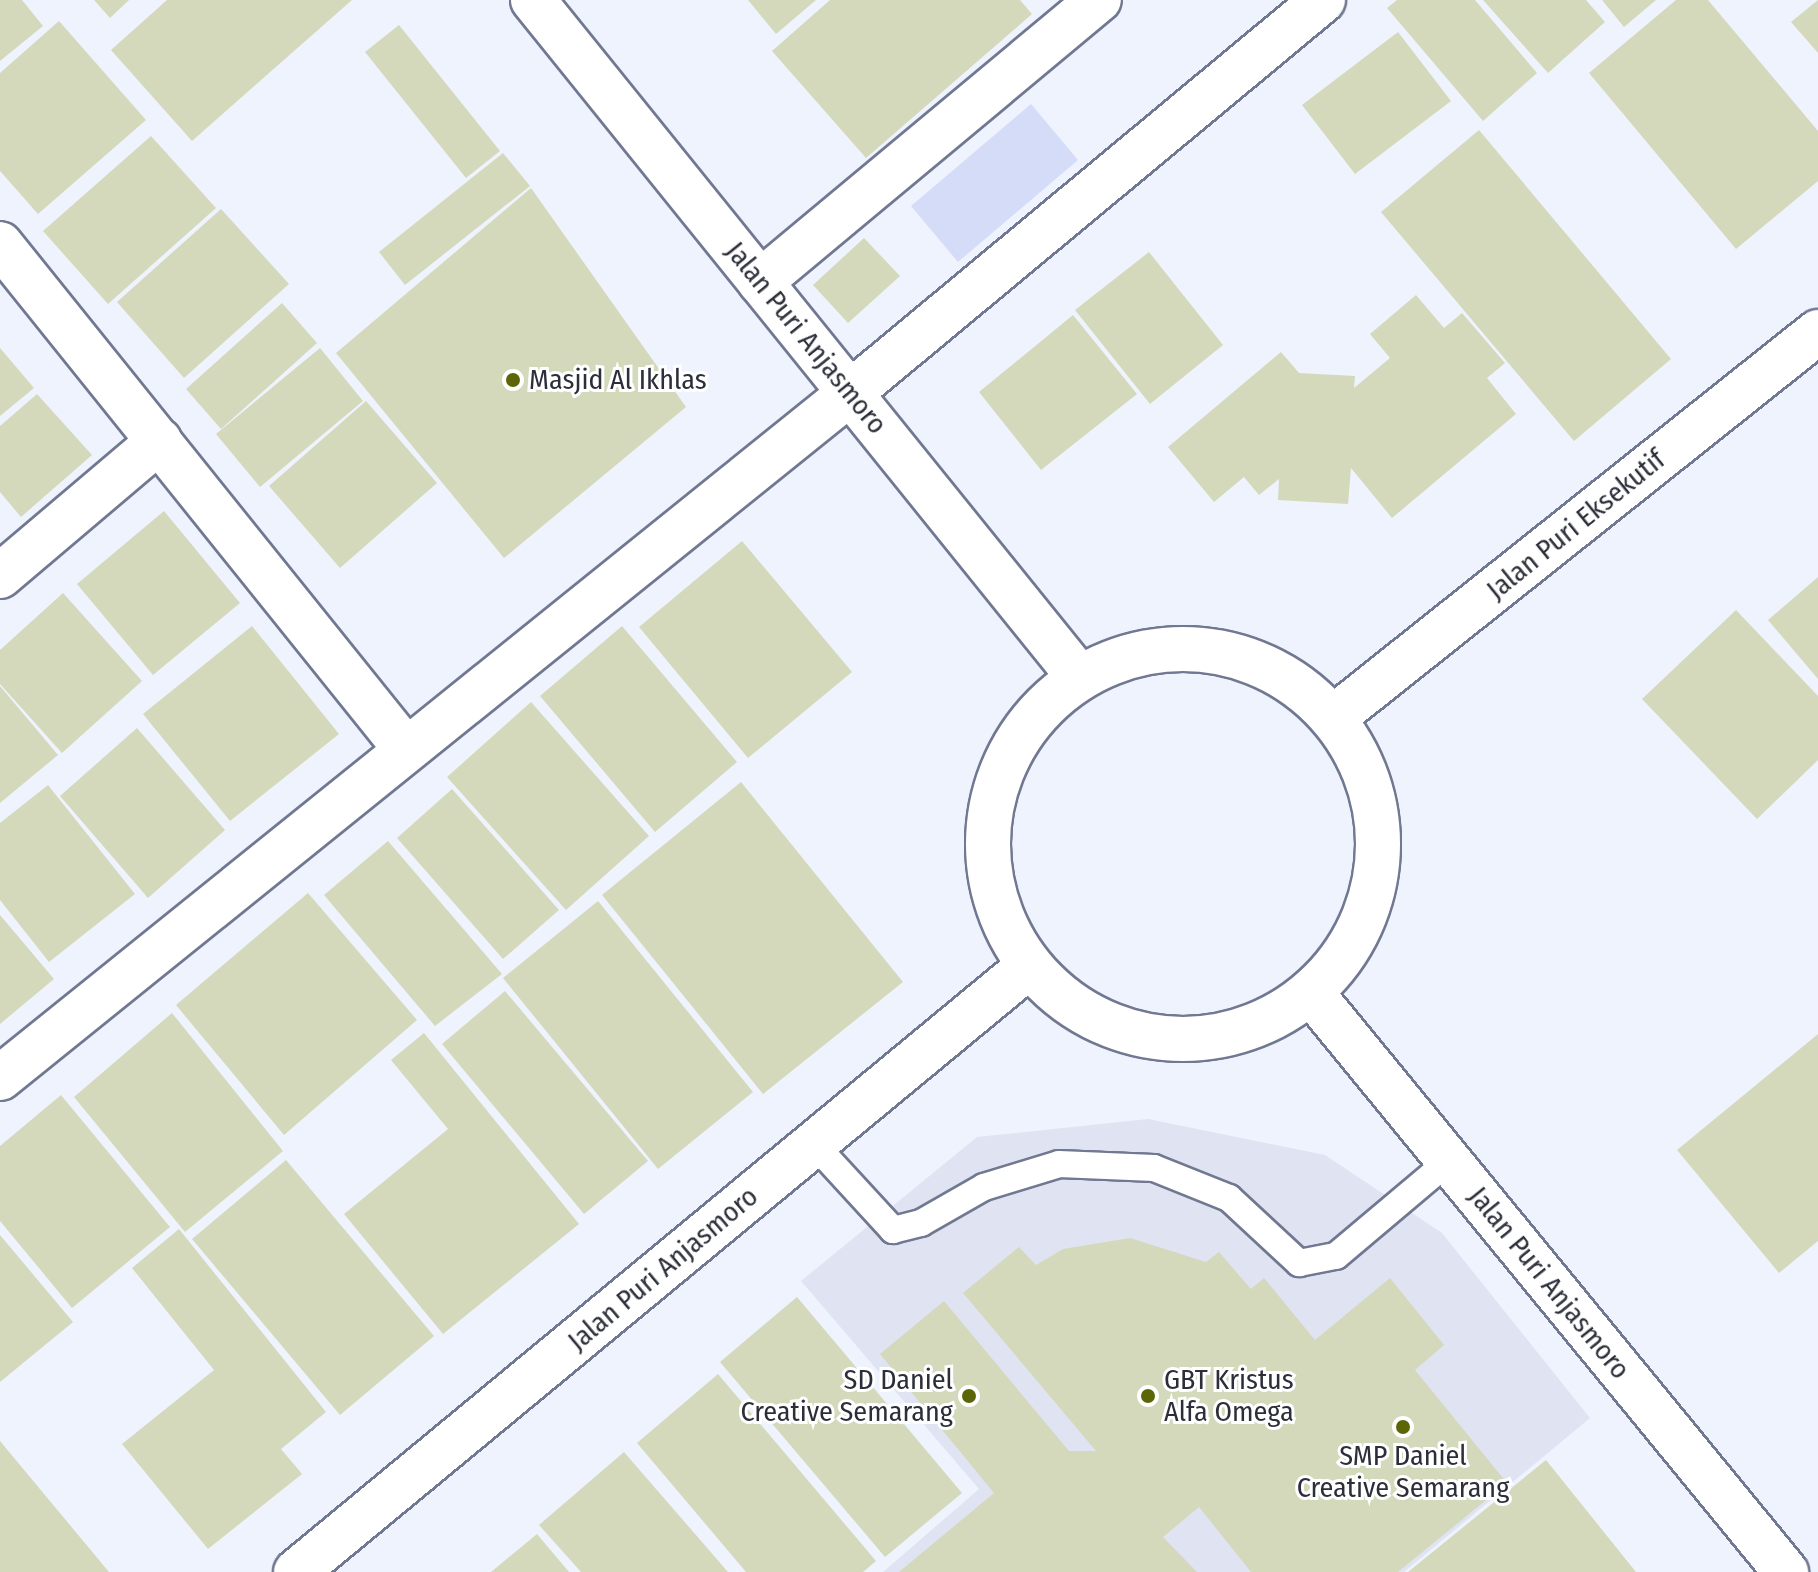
<!DOCTYPE html>
<style>
body{margin:0}
#map{position:relative;width:1818px;height:1572px;overflow:hidden;background:#eff3fe;font-family:"Fira Sans Condensed",sans-serif}
div>[style]{position:absolute}
[style*='--x']{left:calc(var(--x)*1px);top:calc(var(--y)*1px);width:calc(var(--w)*1px);rotate:calc(var(--a)*1deg)}
.built>*{inset:0;background:#e0e3f2}
.green>*{inset:0;background:#d5dcf8}
.building>*{inset:0;background:#d4d9bc}
.roads{filter:drop-shadow(2px 0 #717891) drop-shadow(-2px 0 #717891) drop-shadow(0 2px #717891) drop-shadow(0 -2px #717891)}
.service>*{height:26px;margin:-13px;padding:0 13px;transform-origin:13px;border-radius:13px;background:#fff}
.minor>*{height:44px;margin:-22px;padding:0 22px;transform-origin:22px;border-radius:22px;background:#fff}
.minor>.ring{margin:-22px;padding:0;box-sizing:content-box;background:none;border:44px solid #fff;border-radius:50%}
.dots>*{width:22px;height:22px;translate:-50% -50%;box-sizing:border-box;border:4px solid #fff;border-radius:50%}
span{translate:-50% -50%;white-space:nowrap;text-align:center;line-height:1.15;-webkit-text-stroke:6px #fff;paint-order:stroke}
.street-label{font-size:28px;color:#2c2f39}
.poi-label{font-size:28px;color:#2c2f39}
.left{translate:0 -50%;text-align:left}
.right{translate:-100% -50%;text-align:right}
</style>
<div id="map">
<div class="built">
<i style="clip-path:polygon(1148px 1119px,1325px 1155px,1442px 1233px,1590px 1418px,1404px 1572px,883px 1572px,979px 1489px,801px 1281px,977px 1137px)"></i>
</div>
<div class="green">
<i style="clip-path:polygon(1031px 104px,1078px 160px,958px 262px,911px 206px)"></i>
</div>
<div class="building">
<i style="clip-path:polygon(0 0,22px 0,43px 26px,0 61px)"></i>
<i style="clip-path:polygon(94px 0,129px 0,110px 18px)"></i>
<i style="clip-path:polygon(167px 0,352px 0,192px 141px,111px 50px)"></i>
<i style="clip-path:polygon(748px 0,816px 0,776px 34px)"></i>
<i style="clip-path:polygon(830px 0,1020px 0,1032px 14px,866px 158px,772px 51px)"></i>
<i style="clip-path:polygon(1397px 0,1475px 0,1537px 73px,1483px 121px,1387px 8px)"></i>
<i style="clip-path:polygon(1483px 0,1586px 0,1605px 22px,1548px 73px)"></i>
<i style="clip-path:polygon(1602px 0,1656px 0,1624px 27px)"></i>
<i style="clip-path:polygon(1676px 0,1708px 0,1818px 131px,1818px 181px,1736px 249px,1589px 73px)"></i>
<i style="clip-path:polygon(1818px 0,1818px 53px,1791px 22px)"></i>
<i style="clip-path:polygon(59px 21px,146px 120px,38px 214px,0 171px,0 73px)"></i>
<i style="clip-path:polygon(399px 25px,500px 151px,466px 178px,365px 52px)"></i>
<i style="clip-path:polygon(1398px 32px,1451px 101px,1355px 174px,1302px 105px)"></i>
<i style="clip-path:polygon(1479px 130px,1671px 359px,1574px 441px,1381px 212px)"></i>
<i style="clip-path:polygon(151px 136px,216px 208px,108px 304px,43px 231px)"></i>
<i style="clip-path:polygon(503px 153px,530px 186px,405px 285px,379px 252px)"></i>
<i style="clip-path:polygon(531px 188px,686px 407px,504px 558px,336px 353px)"></i>
<i style="clip-path:polygon(221px 209px,289px 284px,184px 378px,117px 302px)"></i>
<i style="clip-path:polygon(864px 238px,900px 276px,848px 323px,813px 285px)"></i>
<i style="clip-path:polygon(1149px 252px,1223px 345px,1150px 404px,1075px 310px)"></i>
<i style="clip-path:polygon(1416px 295px,1444px 328px,1462px 313px,1505px 363px,1487px 378px,1516px 414px,1392px 518px,1351px 468px,1348px 504px,1278px 500px,1279px 479px,1259px 495px,1244px 477px,1214px 502px,1168px 447px,1281px 352px,1299px 373px,1355px 376px,1354px 388px,1390px 358px,1370px 334px)"></i>
<i style="clip-path:polygon(282px 303px,317px 343px,221px 429px,186px 389px)"></i>
<i style="clip-path:polygon(1073px 315px,1137px 394px,1041px 470px,979px 392px)"></i>
<i style="clip-path:polygon(0 348px,34px 388px,0 416px)"></i>
<i style="clip-path:polygon(320px 348px,363px 401px,260px 487px,216px 434px)"></i>
<i style="clip-path:polygon(37px 394px,92px 455px,21px 517px,0 492px,0 426px)"></i>
<i style="clip-path:polygon(366px 401px,437px 483px,340px 568px,269px 486px)"></i>
<i style="clip-path:polygon(164px 511px,240px 603px,153px 675px,77px 584px)"></i>
<i style="clip-path:polygon(742px 541px,852px 672px,748px 758px,639px 627px)"></i>
<i style="clip-path:polygon(1818px 577px,1818px 679px,1768px 620px)"></i>
<i style="clip-path:polygon(63px 593px,142px 681px,62px 753px,0 684px,0 650px)"></i>
<i style="clip-path:polygon(1736px 610px,1818px 696px,1818px 760px,1757px 819px,1642px 699px)"></i>
<i style="clip-path:polygon(252px 626px,339px 734px,230px 821px,143px 714px)"></i>
<i style="clip-path:polygon(622px 626px,737px 762px,655px 832px,540px 696px)"></i>
<i style="clip-path:polygon(0 686px,58px 755px,0 803px)"></i>
<i style="clip-path:polygon(531px 702px,649px 836px,566px 910px,447px 777px)"></i>
<i style="clip-path:polygon(137px 728px,225px 830px,148px 898px,60px 796px)"></i>
<i style="clip-path:polygon(741px 782px,903px 982px,763px 1094px,602px 895px)"></i>
<i style="clip-path:polygon(48px 785px,135px 894px,49px 962px,0 900px,0 823px)"></i>
<i style="clip-path:polygon(452px 789px,559px 910px,503px 959px,397px 838px)"></i>
<i style="clip-path:polygon(388px 841px,502px 974px,435px 1026px,324px 895px)"></i>
<i style="clip-path:polygon(308px 893px,417px 1020px,284px 1135px,176px 1005px)"></i>
<i style="clip-path:polygon(598px 901px,753px 1092px,658px 1169px,503px 978px)"></i>
<i style="clip-path:polygon(0 915px,54px 979px,0 1024px)"></i>
<i style="clip-path:polygon(505px 991px,648px 1161px,584px 1214px,442px 1044px)"></i>
<i style="clip-path:polygon(172px 1013px,283px 1151px,185px 1232px,74px 1097px)"></i>
<i style="clip-path:polygon(424px 1033px,579px 1224px,443px 1334px,344px 1214px,448px 1129px,391px 1060px)"></i>
<i style="clip-path:polygon(1818px 1034px,1818px 1241px,1779px 1273px,1677px 1150px)"></i>
<i style="clip-path:polygon(61px 1095px,170px 1227px,72px 1308px,0 1221px,0 1146px)"></i>
<i style="clip-path:polygon(286px 1160px,434px 1336px,340px 1415px,192px 1239px)"></i>
<i style="clip-path:polygon(179px 1229px,326px 1412px,281px 1449px,302px 1474px,208px 1549px,122px 1444px,214px 1370px,132px 1268px)"></i>
<i style="clip-path:polygon(0 1235px,73px 1322px,0 1382px)"></i>
<i style="clip-path:polygon(1130px 1238px,1206px 1262px,1219px 1252px,1251px 1289px,1264px 1278px,1315px 1340px,1390px 1278px,1444px 1345px,1415px 1370px,1507px 1483px,1398px 1572px,1251px 1572px,1199px 1507px,1163px 1537px,1197px 1572px,899px 1572px,994px 1493px,880px 1354px,944px 1301px,1069px 1451px,1096px 1451px,963px 1293px,1019px 1247px,1036px 1265px,1063px 1249px)"></i>
<i style="clip-path:polygon(797px 1297px,962px 1493px,885px 1557px,720px 1362px)"></i>
<i style="clip-path:polygon(718px 1374px,876px 1561px,863px 1572px,746px 1572px,637px 1443px)"></i>
<i style="clip-path:polygon(0 1441px,109px 1572px,0 1572px)"></i>
<i style="clip-path:polygon(624px 1452px,728px 1572px,581px 1572px,539px 1525px)"></i>
<i style="clip-path:polygon(1546px 1460px,1636px 1572px,1408px 1572px)"></i>
<i style="clip-path:polygon(537px 1534px,569px 1572px,491px 1572px)"></i>
</div>
<div class="roads">
<div class="service">
<i style="--x:814;--y:1144;--w:117;--a:47.4"></i>
<i style="--x:893;--y:1230;--w:29;--a:-14"></i>
<i style="--x:921;--y:1223;--w:73;--a:-29.7"></i>
<i style="--x:984;--y:1187;--w:78;--a:-17"></i>
<i style="--x:1059;--y:1164;--w:95;--a:2.4"></i>
<i style="--x:1154;--y:1168;--w:81;--a:21.8"></i>
<i style="--x:1229;--y:1198;--w:96;--a:42.9"></i>
<i style="--x:1299;--y:1263;--w:38;--a:-11"></i>
<i style="--x:1336;--y:1256;--w:148;--a:-40.1"></i>
</div>
<div class="minor">
<i style="--x:533;--y:0;--w:870;--a:51.11"></i>
<i style="--x:0;--y:244;--w:647;--a:51.22"></i>
<i style="--x:760;--y:282;--w:441;--a:-39.8"></i>
<i style="--x:0;--y:576;--w:209;--a:-40.3"></i>
<i class="ring" style="left:988px;top:649px;width:346px;height:346px"></i>
<i style="--x:1333;--y:718;--w:620;--a:-38.52"></i>
<i style="--x:1312;--y:994;--w:748;--a:50.65"></i>
<i style="--x:0;--y:1078;--w:1092;--a:-38.86"></i>
<i style="--x:850;--y:393;--w:615;--a:-39.72"></i>
<i style="--x:296;--y:1572;--w:951;--a:-39.58"></i>
</div>
</div>
<div class="dots">
<i style="left:513px;top:380px;background:#5d6606"></i>
<i style="left:969px;top:1396px;background:#5d6606"></i>
<i style="left:1148px;top:1396px;background:#5d6606"></i>
<i style="left:1403px;top:1427px;background:#5d6606"></i>
</div>
<div class="street-label">
<span style="left:806px;top:338px;rotate:51deg">Jalan Puri Anjasmoro</span>
<span style="left:1576px;top:525px;rotate:-39deg">Jalan Puri Eksekutif</span>
<span style="left:663px;top:1269px;rotate:-40deg">Jalan Puri Anjasmoro</span>
<span style="left:1549px;top:1283px;rotate:51deg">Jalan Puri Anjasmoro</span>
</div>
<div class="poi-label">
<span class="left" style="left:529px;top:380px">Masjid Al Ikhlas</span>
<span class="right" style="left:953px;top:1396px">SD Daniel<br>Creative Semarang</span>
<span class="left" style="left:1164px;top:1396px">GBT Kristus<br>Alfa Omega</span>
<span style="left:1403px;top:1472px">SMP Daniel<br>Creative Semarang</span>
</div>
</div>
